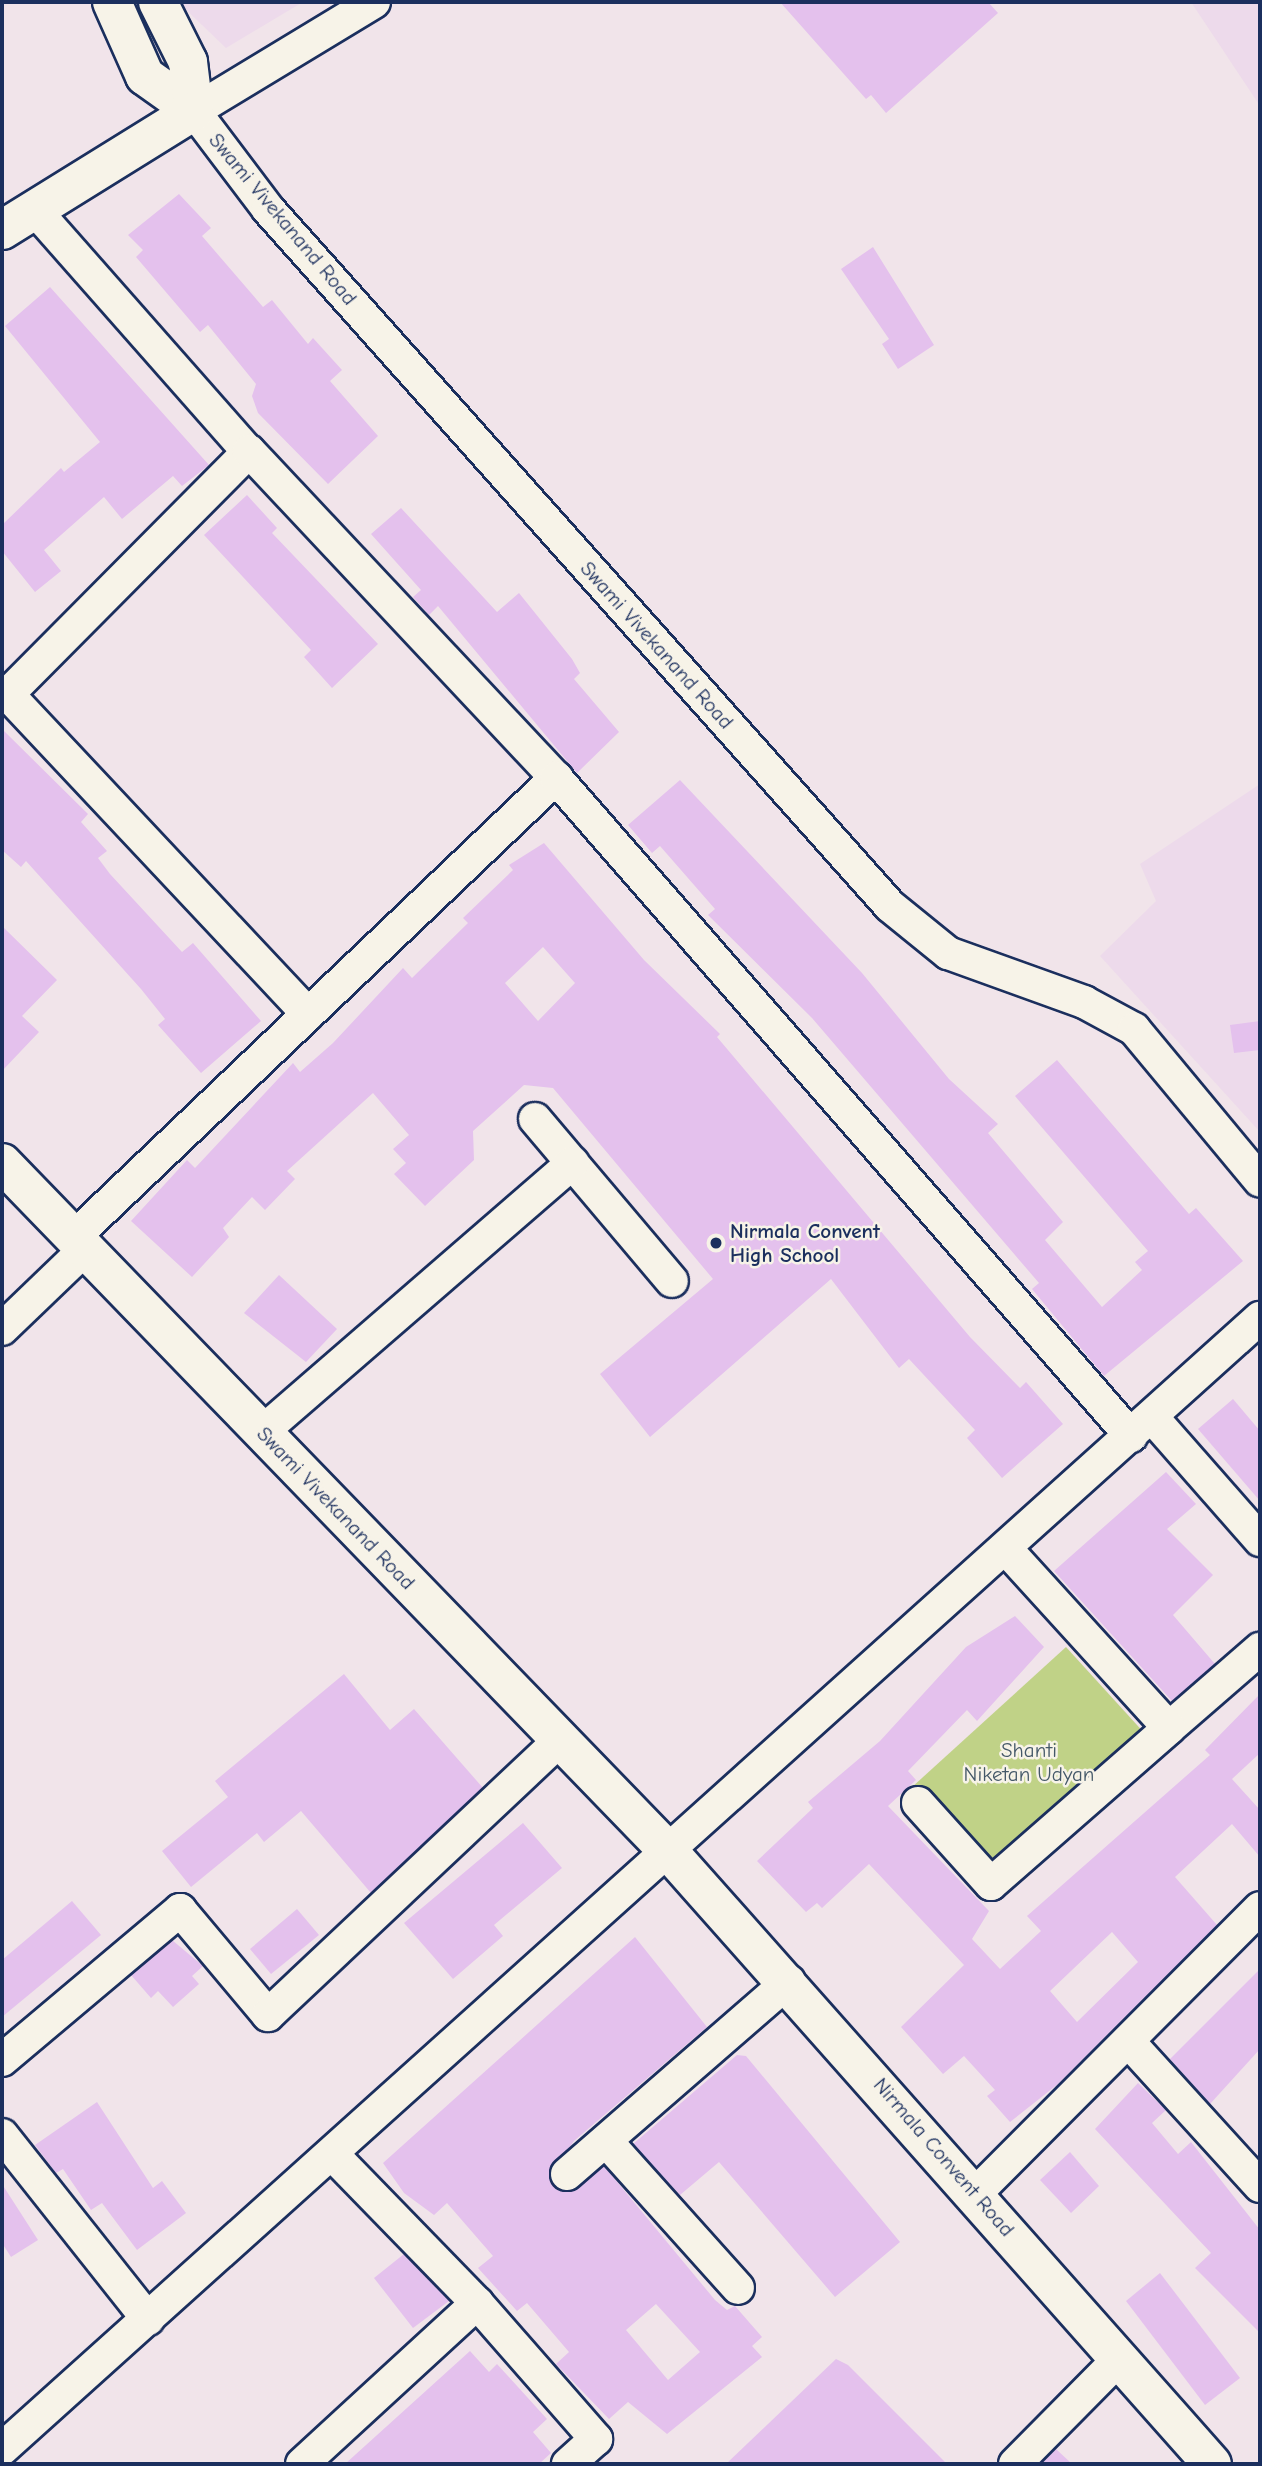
<!DOCTYPE html>
<style>
body{margin:0}
#map{position:relative;width:1262px;height:2466px;overflow:hidden;background:#f1e4ea;font-family:"Comic Neue",sans-serif}
div>[style]{position:absolute}
[style*='--x']{left:calc(var(--x)*1px);top:calc(var(--y)*1px);width:calc(var(--w)*1px);rotate:calc(var(--a)*1deg)}
.built>*{inset:0;background:#eddaeb}
.green>*{inset:0;background:#c0d287}
.building>*{inset:0;background:#e4c1ed}
.roads{filter:drop-shadow(2px 0 #1b2f5e) drop-shadow(-2px 0 #1b2f5e) drop-shadow(0 2px #1b2f5e) drop-shadow(0 -2px #1b2f5e)}
.minor>*{height:32px;margin:-16px;padding:0 16px;transform-origin:16px;border-radius:16px;background:#f7f3e8}
.major>*{height:38px;margin:-19px;padding:0 19px;transform-origin:19px;border-radius:19px;background:#f7f3e8}
.dots>*{width:19px;height:19px;translate:-50% -50%;box-sizing:border-box;border:4px solid #f7f3e8;border-radius:50%}
span{translate:-50% -50%;white-space:nowrap;text-align:center;line-height:1.15;-webkit-text-stroke:5px #f7f3e8;paint-order:stroke}
.street-label{font-size:21px;color:#1b2f5e}
.poi-label{font-size:21px;color:#1b2f5e;font-weight:700}
.left{translate:0 -50%;text-align:left}
.park-label{font-size:21px;color:#445868}
.frame{position:absolute;inset:0;border:4px solid #1b2f5e;pointer-events:none}
</style>
<div id="map">
<div class="built">
<i style="clip-path:polygon(178px 2px,303px 2px,226px 48px)"></i>
<i style="clip-path:polygon(1191px 2px,1260px 2px,1260px 106px)"></i>
<i style="clip-path:polygon(1260px 784px,1260px 1132px,1100px 956px,1156px 901px,1140px 864px)"></i>
</div>
<div class="green">
<i style="clip-path:polygon(1066px 1647px,1147px 1736px,993px 1877px,911px 1788px)"></i>
</div>
<div class="building">
<i style="clip-path:polygon(780px 2px,988px 2px,998px 13px,886px 113px,871px 95px,866px 99px)"></i>
<i style="clip-path:polygon(179px 194px,211px 228px,202px 236px,263px 307px,272px 300px,308px 344px,313px 338px,342px 370px,330px 381px,378px 436px,328px 484px,258px 413px,252px 396px,256px 384px,208px 325px,200px 332px,136px 257px,143px 250px,128px 235px)"></i>
<i style="clip-path:polygon(873px 247px,934px 345px,898px 369px,882px 344px,889px 339px,841px 269px)"></i>
<i style="clip-path:polygon(50px 287px,209px 465px,182px 486px,173px 476px,122px 519px,104px 497px,44px 550px,61px 571px,35px 592px,2px 551px,2px 525px,61px 468px,64px 472px,100px 442px,5px 326px)"></i>
<i style="clip-path:polygon(247px 495px,277px 528px,272px 533px,378px 644px,332px 688px,304px 657px,311px 650px,204px 535px)"></i>
<i style="clip-path:polygon(401px 508px,497px 612px,519px 593px,572px 659px,580px 673px,574px 679px,619px 732px,577px 773px,438px 606px,429px 615px,413px 597px,421px 590px,371px 534px)"></i>
<i style="clip-path:polygon(2px 729px,88px 814px,81px 822px,107px 851px,98px 858px,110px 874px,182px 952px,193px 943px,261px 1021px,201px 1073px,158px 1025px,165px 1019px,141px 989px,26px 861px,21px 867px,2px 850px)"></i>
<i style="clip-path:polygon(680px 780px,862px 973px,949px 1079px,998px 1124px,988px 1133px,1063px 1222px,1045px 1240px,1102px 1307px,1142px 1270px,1135px 1262px,1148px 1251px,1015px 1096px,1057px 1060px,1189px 1214px,1196px 1208px,1243px 1261px,1104px 1376px,1032px 1289px,1039px 1283px,812px 1018px,708px 915px,715px 909px,660px 846px,652px 853px,628px 825px)"></i>
<i style="clip-path:polygon(evenodd,544px 843px,644px 960px,720px 1034px,717px 1037px,970px 1337px,1020px 1388px,1026px 1382px,1063px 1424px,1002px 1478px,967px 1438px,975px 1430px,909px 1359px,899px 1368px,831px 1279px,650px 1437px,600px 1374px,713px 1279px,553px 1088px,524px 1085px,473px 1131px,474px 1160px,425px 1206px,394px 1174px,406px 1163px,393px 1149px,409px 1135px,373px 1093px,287px 1171px,295px 1179px,265px 1210px,252px 1197px,223px 1228px,229px 1237px,192px 1277px,131px 1221px,187px 1160px,195px 1168px,293px 1063px,300px 1072px,333px 1043px,403px 968px,412px 978px,468px 923px,463px 918px,513px 870px,509px 865px,544px 843px,543px 947px,575px 983px,538px 1021px,505px 983px,543px 947px)"></i>
<i style="clip-path:polygon(2px 926px,57px 980px,22px 1016px,39px 1032px,2px 1071px)"></i>
<i style="clip-path:polygon(1260px 1021px,1260px 1050px,1234px 1053px,1230px 1025px)"></i>
<i style="clip-path:polygon(279px 1275px,337px 1329px,306px 1362px,244px 1313px)"></i>
<i style="clip-path:polygon(1233px 1399px,1260px 1431px,1260px 1501px,1198px 1429px)"></i>
<i style="clip-path:polygon(1166px 1472px,1196px 1504px,1167px 1529px,1213px 1575px,1173px 1615px,1215px 1664px,1172px 1701px,1054px 1571px)"></i>
<i style="clip-path:polygon(evenodd,1015px 1616px,1044px 1647px,977px 1721px,967px 1710px,908px 1771px,916px 1780px,888px 1806px,989px 1911px,972px 1939px,1000px 1969px,1041px 1931px,1027px 1916px,1210px 1755px,1205px 1750px,1260px 1694px,1260px 1753px,1232px 1779px,1260px 1810px,1260px 1857px,1232px 1824px,1175px 1877px,1217px 1925px,1058px 2084px,1010px 2122px,987px 2096px,995px 2090px,964px 2056px,943px 2074px,901px 2027px,964px 1965px,869px 1864px,822px 1908px,817px 1903px,806px 1912px,757px 1861px,813px 1808px,808px 1802px,880px 1741px,966px 1647px,1015px 1616px,1112px 1932px,1138px 1962px,1077px 2022px,1050px 1991px,1112px 1932px)"></i>
<i style="clip-path:polygon(344px 1674px,390px 1730px,414px 1709px,483px 1788px,371px 1893px,301px 1811px,264px 1842px,257px 1833px,191px 1887px,162px 1851px,228px 1797px,215px 1781px)"></i>
<i style="clip-path:polygon(523px 1823px,562px 1868px,494px 1925px,503px 1936px,453px 1979px,404px 1923px)"></i>
<i style="clip-path:polygon(72px 1901px,101px 1935px,2px 2017px,2px 1960px)"></i>
<i style="clip-path:polygon(297px 1909px,319px 1935px,271px 1974px,250px 1949px)"></i>
<i style="clip-path:polygon(evenodd,635px 1937px,707px 2027px,574px 2141px,549px 2177px,554px 2187px,570px 2192px,604px 2166px,715px 2300px,727px 2310px,735px 2306px,762px 2337px,752px 2346px,762px 2357px,667px 2434px,628px 2402px,609px 2419px,556px 2364px,569px 2352px,527px 2303px,517px 2311px,478px 2268px,493px 2256px,447px 2203px,434px 2215px,404px 2193px,383px 2163px,635px 1937px,656px 2304px,700px 2352px,668px 2380px,626px 2330px,656px 2304px)"></i>
<i style="clip-path:polygon(172px 1940px,203px 1966px,192px 1976px,199px 1984px,173px 2007px,158px 1991px,151px 1998px,131px 1975px)"></i>
<i style="clip-path:polygon(1260px 1969px,1260px 2049px,1210px 2104px,1170px 2059px)"></i>
<i style="clip-path:polygon(737px 2055px,746px 2056px,900px 2242px,835px 2297px,719px 2162px,680px 2195px,633px 2144px)"></i>
<i style="clip-path:polygon(1138px 2083px,1166px 2110px,1152px 2123px,1178px 2154px,1191px 2142px,1260px 2230px,1260px 2333px,1195px 2268px,1211px 2253px,1095px 2129px)"></i>
<i style="clip-path:polygon(97px 2102px,153px 2188px,162px 2181px,186px 2213px,137px 2250px,102px 2203px,91px 2210px,63px 2169px,56px 2173px,35px 2145px)"></i>
<i style="clip-path:polygon(1070px 2152px,1099px 2186px,1071px 2213px,1040px 2180px)"></i>
<i style="clip-path:polygon(2px 2184px,38px 2240px,11px 2257px,2px 2243px)"></i>
<i style="clip-path:polygon(404px 2254px,449px 2301px,413px 2328px,374px 2278px)"></i>
<i style="clip-path:polygon(1160px 2273px,1240px 2378px,1205px 2405px,1126px 2301px)"></i>
<i style="clip-path:polygon(470px 2351px,489px 2372px,497px 2364px,547px 2419px,533px 2432px,551px 2453px,539px 2464px,345px 2464px)"></i>
<i style="clip-path:polygon(836px 2359px,848px 2365px,947px 2464px,726px 2464px)"></i>
<i style="clip-path:polygon(1056px 2449px,1072px 2464px,1041px 2464px)"></i>
</div>
<div class="roads">
<div class="minor">
<i style="--x:374;--y:2;--w:210;--a:148.8"></i>
<i style="--x:194;--y:111;--w:123;--a:52.9"></i>
<i style="--x:268;--y:209;--w:934;--a:48.25"></i>
<i style="--x:890;--y:906;--w:75;--a:39"></i>
<i style="--x:948;--y:953;--w:145;--a:19.8"></i>
<i style="--x:1084;--y:1002;--w:57;--a:28.4"></i>
<i style="--x:1134;--y:1029;--w:197;--a:50.3"></i>
<i style="--x:35;--y:210;--w:322;--a:48.6"></i>
<i style="--x:308;--y:1014;--w:439;--a:-133.2"></i>
<i style="--x:8;--y:694;--w:342;--a:-45.2"></i>
<i style="--x:249;--y:451;--w:449;--a:46.8"></i>
<i style="--x:535;--y:1119;--w:212;--a:49.8"></i>
<i style="--x:74;--y:1237;--w:666;--a:-43.6"></i>
<i style="--x:556;--y:778;--w:874;--a:48.85"></i>
<i style="--x:2;--y:1329;--w:115;--a:-43.9"></i>
<i style="--x:1152;--y:1417;--w:164;--a:48.7"></i>
<i style="--x:262;--y:1432;--w:411;--a:-40.9"></i>
<i style="--x:1169;--y:1728;--w:121;--a:-41"></i>
<i style="--x:918;--y:1803;--w:109;--a:48"></i>
<i style="--x:991;--y:1884;--w:237;--a:-41.2"></i>
<i style="--x:1169;--y:1728;--w:242;--a:-132.3"></i>
<i style="--x:1128;--y:2041;--w:196;--a:47.7"></i>
<i style="--x:2;--y:2060;--w:233;--a:-40.1"></i>
<i style="--x:180;--y:1910;--w:137;--a:50"></i>
<i style="--x:268;--y:2015;--w:403;--a:-43.3"></i>
<i style="--x:2;--y:2135;--w:235;--a:51.6"></i>
<i style="--x:607;--y:2142;--w:196;--a:48.1"></i>
<i style="--x:333;--y:2155;--w:206;--a:45.8"></i>
<i style="--x:477;--y:2303;--w:181;--a:48.8"></i>
<i style="--x:596;--y:2439;--w:38;--a:138"></i>
<i style="--x:567;--y:2174;--w:294;--a:-41"></i>
<i style="--x:976;--y:2193;--w:402;--a:-45.1"></i>
<i style="--x:2;--y:2449;--w:1692;--a:-41.96"></i>
<i style="--x:302;--y:2464;--w:238;--a:-42.6"></i>
<i style="--x:1015;--y:2464;--w:149;--a:-45.3"></i>
</div>
<div class="major">
<i style="--x:112;--y:2;--w:81;--a:66"></i>
<i style="--x:145;--y:76;--w:60;--a:35.5"></i>
<i style="--x:158;--y:2;--w:67;--a:63.4"></i>
<i style="--x:188;--y:62;--w:49;--a:83"></i>
<i style="--x:2;--y:230;--w:226;--a:-31.8"></i>
<i style="--x:2;--y:1163;--w:962;--a:45.93"></i>
<i style="--x:671;--y:1854;--w:815;--a:48.43"></i>
</div>
</div>
<div class="dots">
<i style="left:716px;top:1243px;background:#1b2f5e"></i>
</div>
<div class="street-label">
<span style="left:283px;top:219px;rotate:50deg">Swami Vivekanand Road</span>
<span style="left:657px;top:645px;rotate:48deg">Swami Vivekanand Road</span>
<span style="left:336px;top:1508px;rotate:46deg">Swami Vivekanand Road</span>
<span style="left:944px;top:2157px;rotate:49deg">Nirmala Convent Road</span>
</div>
<div class="poi-label">
<span class="left" style="left:730px;top:1243px">Nirmala Convent<br>High School</span>
</div>
<div class="park-label">
<span style="left:1029px;top:1762px">Shanti<br>Niketan Udyan</span>
</div>
<div class="frame"></div>
</div>
